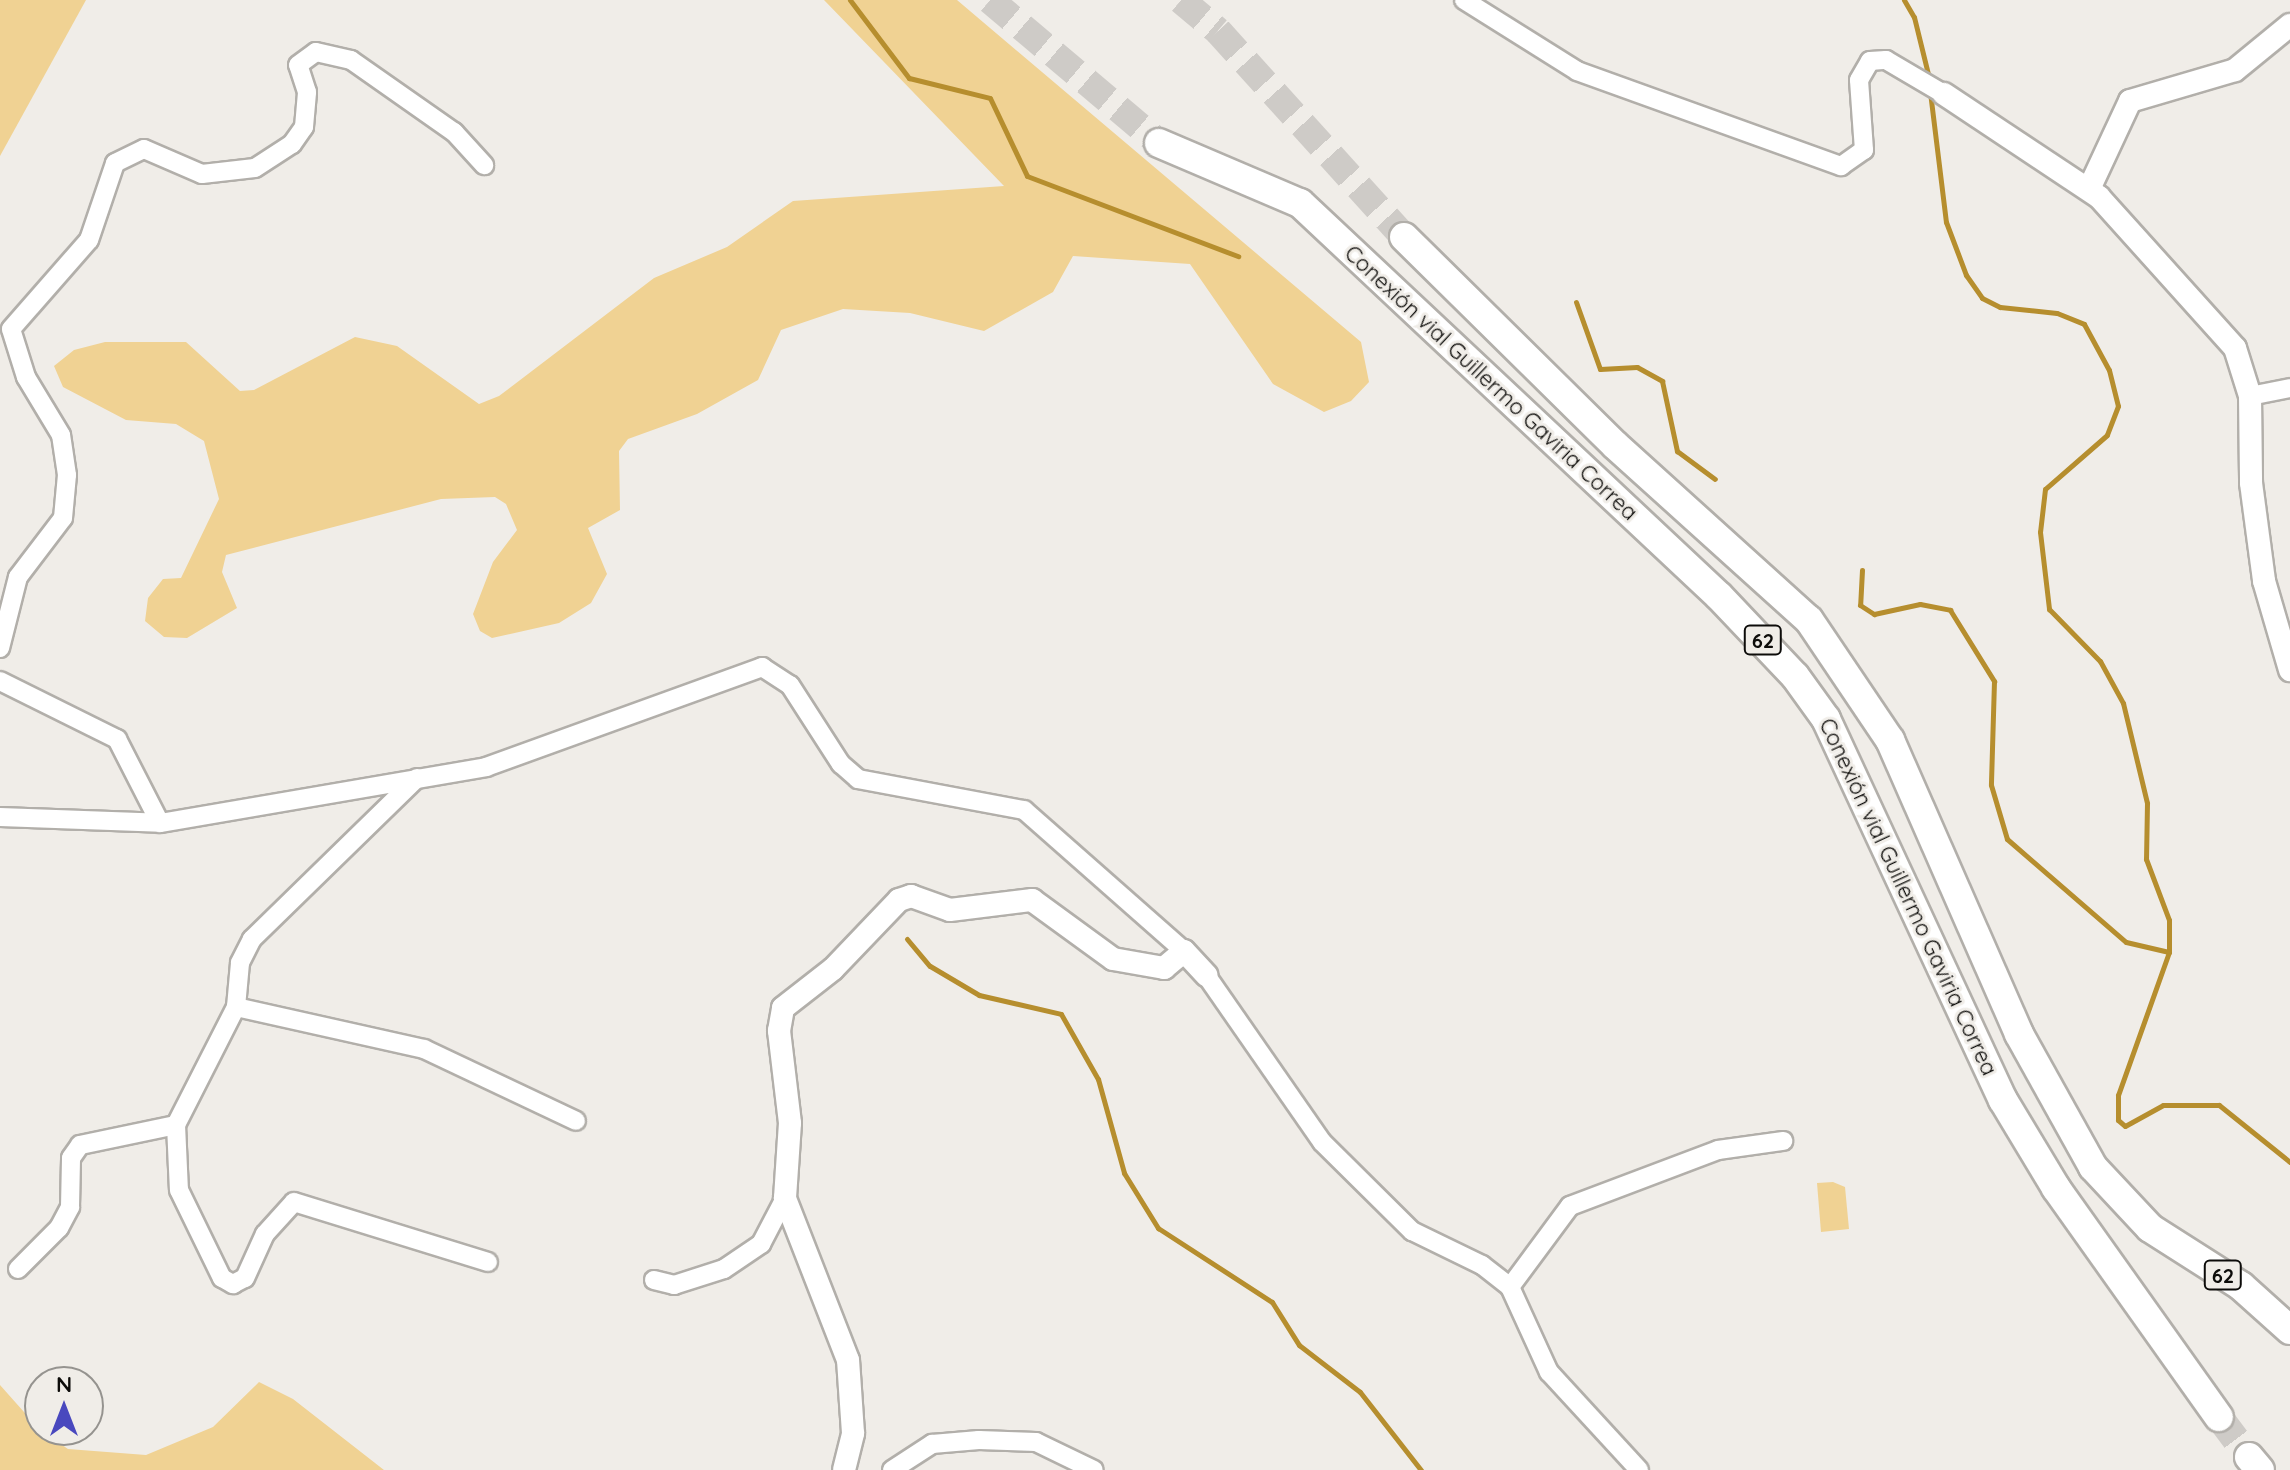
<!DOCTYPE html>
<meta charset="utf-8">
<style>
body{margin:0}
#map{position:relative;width:2290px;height:1470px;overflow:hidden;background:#f0ede8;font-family:Quicksand,sans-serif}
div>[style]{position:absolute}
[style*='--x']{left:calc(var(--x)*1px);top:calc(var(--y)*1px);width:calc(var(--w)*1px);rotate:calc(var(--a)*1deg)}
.green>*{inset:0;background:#f0d293}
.stream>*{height:5px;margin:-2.5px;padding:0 2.5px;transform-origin:2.5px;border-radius:2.5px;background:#b68e2e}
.trunk-tunnel>*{height:28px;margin-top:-14px;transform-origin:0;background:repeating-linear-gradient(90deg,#cecbc7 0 28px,transparent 0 42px)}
.roads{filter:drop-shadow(2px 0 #b2afaa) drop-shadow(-2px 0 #b2afaa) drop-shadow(0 2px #b2afaa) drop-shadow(0 -2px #b2afaa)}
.minor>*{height:18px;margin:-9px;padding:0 9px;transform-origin:9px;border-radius:9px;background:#fff}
.tertiary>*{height:22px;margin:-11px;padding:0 11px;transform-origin:11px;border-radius:11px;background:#fff}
.trunk>*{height:28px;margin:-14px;padding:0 14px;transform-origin:14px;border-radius:14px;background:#fff}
span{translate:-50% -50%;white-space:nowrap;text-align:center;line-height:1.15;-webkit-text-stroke:6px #f0ede8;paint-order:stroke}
.shield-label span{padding:2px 6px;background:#f0ede8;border:2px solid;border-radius:6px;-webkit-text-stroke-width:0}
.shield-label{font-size:20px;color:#0d0c0a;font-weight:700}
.street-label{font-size:22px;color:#0d0c0a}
.north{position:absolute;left:24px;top:1366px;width:80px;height:80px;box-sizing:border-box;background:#f0ede8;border:2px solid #95938f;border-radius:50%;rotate:0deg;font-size:22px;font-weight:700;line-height:32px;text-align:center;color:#0d0c0a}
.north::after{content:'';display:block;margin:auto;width:28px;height:36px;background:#4948be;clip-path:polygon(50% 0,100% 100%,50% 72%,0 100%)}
</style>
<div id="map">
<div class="green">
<i style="clip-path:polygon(0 0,86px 0,0 156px)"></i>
<i style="clip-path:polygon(824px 0,957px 0,1361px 342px,1369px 382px,1351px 401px,1324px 412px,1273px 384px,1190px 264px,1073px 256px,1053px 292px,984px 331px,910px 313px,843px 309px,781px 330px,758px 380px,697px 414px,628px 439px,619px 451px,620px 510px,588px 528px,607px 574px,591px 603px,559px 623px,492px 638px,480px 631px,473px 614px,493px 562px,517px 530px,506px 504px,495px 497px,441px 499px,226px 555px,222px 572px,237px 608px,187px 638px,164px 637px,145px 621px,148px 598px,163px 579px,181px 578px,219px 499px,204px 441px,176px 424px,126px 420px,63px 387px,54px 366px,74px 350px,105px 342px,186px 342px,240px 391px,254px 390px,355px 337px,397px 346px,479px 404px,499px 396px,654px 278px,727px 247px,793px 201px,1004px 186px)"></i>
<i style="clip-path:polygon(1833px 1182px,1845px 1187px,1849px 1229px,1821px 1232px,1817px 1183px)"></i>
<i style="clip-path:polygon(259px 1382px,293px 1399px,384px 1470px,0 1470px,0 1385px,40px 1430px,68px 1449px,146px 1455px,213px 1427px)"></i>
</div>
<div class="stream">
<i style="--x:850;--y:0;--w:98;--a:52.9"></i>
<i style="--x:909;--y:78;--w:83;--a:13.9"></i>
<i style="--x:990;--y:98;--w:86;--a:64.6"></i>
<i style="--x:1027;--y:176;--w:226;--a:20.8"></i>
<i style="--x:1904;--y:0;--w:20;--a:60"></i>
<i style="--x:1914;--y:17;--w:63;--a:76.2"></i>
<i style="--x:1930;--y:92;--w:131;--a:83"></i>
<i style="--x:1946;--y:222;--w:57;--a:69.3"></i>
<i style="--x:1966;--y:275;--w:28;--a:55"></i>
<i style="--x:1982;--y:298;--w:20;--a:27"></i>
<i style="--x:2000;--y:307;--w:57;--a:6"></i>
<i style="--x:2057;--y:313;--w:29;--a:22"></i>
<i style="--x:2084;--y:324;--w:52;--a:61.5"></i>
<i style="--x:2109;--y:370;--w:37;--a:76"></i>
<i style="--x:2118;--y:406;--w:31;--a:111"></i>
<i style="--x:2107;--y:435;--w:82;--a:138.9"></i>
<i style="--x:2045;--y:489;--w:43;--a:96.6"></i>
<i style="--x:2040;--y:532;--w:78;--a:83.3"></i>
<i style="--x:2049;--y:609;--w:73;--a:45.6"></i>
<i style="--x:2100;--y:661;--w:48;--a:61.3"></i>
<i style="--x:2123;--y:703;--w:103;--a:76.5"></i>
<i style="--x:2147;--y:803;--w:56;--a:91"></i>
<i style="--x:2146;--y:859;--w:65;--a:69.3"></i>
<i style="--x:2169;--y:920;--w:32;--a:90"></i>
<i style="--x:2169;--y:952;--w:152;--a:109.6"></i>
<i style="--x:2118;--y:1095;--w:25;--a:90"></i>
<i style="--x:2118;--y:1120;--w:9;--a:41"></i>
<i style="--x:2125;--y:1126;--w:43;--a:-28.9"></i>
<i style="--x:2163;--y:1105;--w:56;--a:0"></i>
<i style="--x:2219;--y:1105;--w:91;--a:38.8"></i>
<i style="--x:1576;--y:302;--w:71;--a:70.3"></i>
<i style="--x:1600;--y:369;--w:37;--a:-3"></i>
<i style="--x:1637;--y:367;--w:29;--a:29"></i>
<i style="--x:1662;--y:381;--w:72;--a:77.9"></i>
<i style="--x:1677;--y:451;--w:47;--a:36.4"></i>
<i style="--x:1862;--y:570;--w:35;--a:93"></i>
<i style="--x:1860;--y:605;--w:17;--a:33"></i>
<i style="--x:1874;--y:614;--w:47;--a:-12.3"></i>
<i style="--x:1920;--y:604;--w:31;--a:11"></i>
<i style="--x:1950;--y:610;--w:84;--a:58.2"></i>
<i style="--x:1994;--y:681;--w:104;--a:91.7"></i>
<i style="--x:1991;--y:785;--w:56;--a:73.5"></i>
<i style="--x:2007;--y:839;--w:157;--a:40.9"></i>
<i style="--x:2126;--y:942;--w:44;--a:13.1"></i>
<i style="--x:907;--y:939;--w:35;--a:50"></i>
<i style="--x:930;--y:966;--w:57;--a:30.6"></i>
<i style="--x:979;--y:995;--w:84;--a:13"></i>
<i style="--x:1061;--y:1014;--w:75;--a:60.4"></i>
<i style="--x:1098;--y:1079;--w:98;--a:74.5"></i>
<i style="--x:1124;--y:1173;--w:65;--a:58.3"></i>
<i style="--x:1158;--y:1228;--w:136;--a:33"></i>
<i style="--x:1272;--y:1302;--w:51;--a:57.9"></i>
<i style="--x:1299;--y:1345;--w:77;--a:37.6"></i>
<i style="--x:1360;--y:1392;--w:99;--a:52"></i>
</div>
<div class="trunk-tunnel">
<i style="--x:990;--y:0;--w:221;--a:40.2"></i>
<i style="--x:1181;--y:0;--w:48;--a:40"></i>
<i style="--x:1218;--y:31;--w:278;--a:47.9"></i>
<i style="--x:2219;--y:1417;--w:50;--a:53.1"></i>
</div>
<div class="roads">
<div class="minor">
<i style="--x:1464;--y:0;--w:133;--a:32.1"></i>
<i style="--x:1577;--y:71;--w:281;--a:19.8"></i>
<i style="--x:1841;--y:166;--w:28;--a:-35"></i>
<i style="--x:1864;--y:150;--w:70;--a:-94.1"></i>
<i style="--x:1859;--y:80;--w:22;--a:-60"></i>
<i style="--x:1870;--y:61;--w:16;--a:-4"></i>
<i style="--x:1886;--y:60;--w:67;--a:30.4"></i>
<i style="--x:2250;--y:396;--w:41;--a:-11.3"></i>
<i style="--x:0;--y:648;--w:73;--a:-75.8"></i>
<i style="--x:18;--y:577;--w:74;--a:-52.7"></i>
<i style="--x:63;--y:518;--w:43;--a:-84.7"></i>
<i style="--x:67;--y:475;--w:40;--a:-98.5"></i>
<i style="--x:61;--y:435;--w:68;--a:-121.1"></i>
<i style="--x:26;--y:377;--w:50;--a:-107.4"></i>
<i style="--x:11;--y:329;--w:118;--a:-48.8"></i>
<i style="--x:89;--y:240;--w:81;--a:-71.3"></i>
<i style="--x:115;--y:163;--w:32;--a:-26"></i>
<i style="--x:144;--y:149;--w:63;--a:23.3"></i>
<i style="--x:202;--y:174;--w:53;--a:-6.5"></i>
<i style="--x:255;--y:168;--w:44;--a:-33"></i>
<i style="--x:292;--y:144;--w:21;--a:-55"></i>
<i style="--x:304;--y:127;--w:35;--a:-85"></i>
<i style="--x:307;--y:92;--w:28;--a:-108"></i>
<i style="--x:298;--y:65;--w:22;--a:-36"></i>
<i style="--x:316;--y:52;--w:36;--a:13"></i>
<i style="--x:351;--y:60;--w:126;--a:35"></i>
<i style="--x:454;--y:132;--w:45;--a:47.7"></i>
<i style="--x:0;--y:681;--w:131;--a:26.4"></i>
<i style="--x:117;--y:739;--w:94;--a:62.9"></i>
<i style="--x:417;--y:778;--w:231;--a:135.7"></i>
<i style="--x:252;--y:939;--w:27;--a:117"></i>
<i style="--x:240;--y:963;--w:44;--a:95.2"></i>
<i style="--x:236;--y:1007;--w:132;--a:117"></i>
<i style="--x:176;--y:1125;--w:65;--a:87.4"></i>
<i style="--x:179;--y:1190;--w:98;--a:64"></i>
<i style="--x:222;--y:1278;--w:13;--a:29"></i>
<i style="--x:233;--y:1284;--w:13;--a:-27"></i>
<i style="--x:245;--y:1278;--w:48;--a:-65.6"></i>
<i style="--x:265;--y:1234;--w:43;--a:-47.8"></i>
<i style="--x:294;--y:1202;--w:203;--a:17.2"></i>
<i style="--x:0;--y:817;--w:160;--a:2.1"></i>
<i style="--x:160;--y:823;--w:331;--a:-9.7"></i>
<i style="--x:486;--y:767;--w:294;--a:-19.9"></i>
<i style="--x:762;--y:667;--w:33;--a:33"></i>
<i style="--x:790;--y:685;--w:94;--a:57.2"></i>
<i style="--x:841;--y:764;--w:23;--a:41"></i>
<i style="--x:858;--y:779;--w:169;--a:10.6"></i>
<i style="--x:1024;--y:810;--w:213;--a:41.4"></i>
<i style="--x:1206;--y:975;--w:203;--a:55.2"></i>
<i style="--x:1322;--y:1142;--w:127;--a:44.7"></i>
<i style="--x:1412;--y:1231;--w:78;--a:25.9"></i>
<i style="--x:1482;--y:1265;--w:36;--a:38"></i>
<i style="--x:1510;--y:1287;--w:94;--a:65.4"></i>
<i style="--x:1549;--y:1372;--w:133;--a:47.4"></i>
<i style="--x:236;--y:1007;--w:193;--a:12.6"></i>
<i style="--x:424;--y:1049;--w:168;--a:25.3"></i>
<i style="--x:18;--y:1269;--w:58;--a:-45"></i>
<i style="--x:59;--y:1228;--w:24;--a:-62"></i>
<i style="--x:70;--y:1207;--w:49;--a:-88.8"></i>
<i style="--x:71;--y:1158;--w:16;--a:-55"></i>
<i style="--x:80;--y:1145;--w:98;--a:-11.8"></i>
<i style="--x:654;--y:1280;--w:21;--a:14"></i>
<i style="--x:674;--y:1285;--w:52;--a:-17.7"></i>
<i style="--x:724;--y:1269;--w:45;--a:-34"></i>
<i style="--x:761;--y:1244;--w:52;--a:-62.4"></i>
<i style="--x:1510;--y:1287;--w:101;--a:-53.5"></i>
<i style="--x:1570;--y:1206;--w:158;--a:-20.7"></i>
<i style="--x:1718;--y:1150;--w:66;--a:-7.9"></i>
<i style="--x:892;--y:1470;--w:48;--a:-33"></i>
<i style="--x:932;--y:1444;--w:47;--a:-4.9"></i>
<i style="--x:979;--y:1440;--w:57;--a:2"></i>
<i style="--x:1036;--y:1442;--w:64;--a:25.8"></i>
</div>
<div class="tertiary">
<i style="--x:1944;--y:94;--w:186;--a:33.6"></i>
<i style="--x:2099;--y:197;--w:203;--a:48"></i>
<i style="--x:2235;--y:348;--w:50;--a:72.6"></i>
<i style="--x:2250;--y:396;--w:87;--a:89.3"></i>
<i style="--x:2251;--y:483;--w:99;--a:82.4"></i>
<i style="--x:2264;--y:581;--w:93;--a:73.7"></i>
<i style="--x:2089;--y:189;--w:97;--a:-65"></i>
<i style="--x:2130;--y:101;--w:109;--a:-16.4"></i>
<i style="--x:2235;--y:70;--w:71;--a:-39.3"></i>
<i style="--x:844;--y:1470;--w:38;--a:-76"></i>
<i style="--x:853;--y:1433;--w:73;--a:-93.9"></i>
<i style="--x:848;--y:1360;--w:174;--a:-111.3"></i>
<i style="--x:785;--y:1198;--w:75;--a:-86.2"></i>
<i style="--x:790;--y:1123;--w:93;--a:-96.8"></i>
<i style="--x:779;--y:1031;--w:23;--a:-80"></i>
<i style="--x:783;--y:1008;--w:63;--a:-38"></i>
<i style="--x:833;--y:969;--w:95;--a:-46.3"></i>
<i style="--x:899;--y:900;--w:13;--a:-18"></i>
<i style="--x:911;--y:896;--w:41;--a:19.7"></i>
<i style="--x:950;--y:910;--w:83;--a:-7"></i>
<i style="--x:1032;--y:900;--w:100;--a:36.1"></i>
<i style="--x:1113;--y:959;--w:52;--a:10"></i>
<i style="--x:1164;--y:968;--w:26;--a:-40"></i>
<i style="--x:1184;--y:951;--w:33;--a:47"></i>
</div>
<div class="trunk">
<i style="--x:1159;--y:143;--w:153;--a:23.1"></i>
<i style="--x:1300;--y:203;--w:574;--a:43.17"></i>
<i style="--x:1719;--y:596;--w:110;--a:46.5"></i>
<i style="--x:1795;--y:676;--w:53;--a:54.2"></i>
<i style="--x:1826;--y:719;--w:420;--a:65.1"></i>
<i style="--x:2003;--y:1100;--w:103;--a:58.9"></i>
<i style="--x:2056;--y:1188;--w:281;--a:54.6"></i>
<i style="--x:1404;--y:237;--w:296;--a:44.6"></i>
<i style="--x:1615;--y:445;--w:261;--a:42.1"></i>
<i style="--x:1809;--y:620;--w:145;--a:56"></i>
<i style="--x:1890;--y:740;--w:321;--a:66.3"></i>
<i style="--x:2019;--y:1034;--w:152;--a:60.9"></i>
<i style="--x:2093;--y:1167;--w:83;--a:46.9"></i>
<i style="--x:2150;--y:1228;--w:108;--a:32.5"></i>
<i style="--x:2241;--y:1286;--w:66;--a:41.9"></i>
<i style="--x:2249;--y:1457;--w:17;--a:50"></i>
</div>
</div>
<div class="shield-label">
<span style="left:1763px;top:640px">62</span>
<span style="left:2223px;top:1275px">62</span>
</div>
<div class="street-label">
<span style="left:1491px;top:383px;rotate:43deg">Conexión vial Guillermo Gaviria Correa</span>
<span style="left:1908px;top:897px;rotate:65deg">Conexión vial Guillermo Gaviria Correa</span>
</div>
<div class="north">N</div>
</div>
